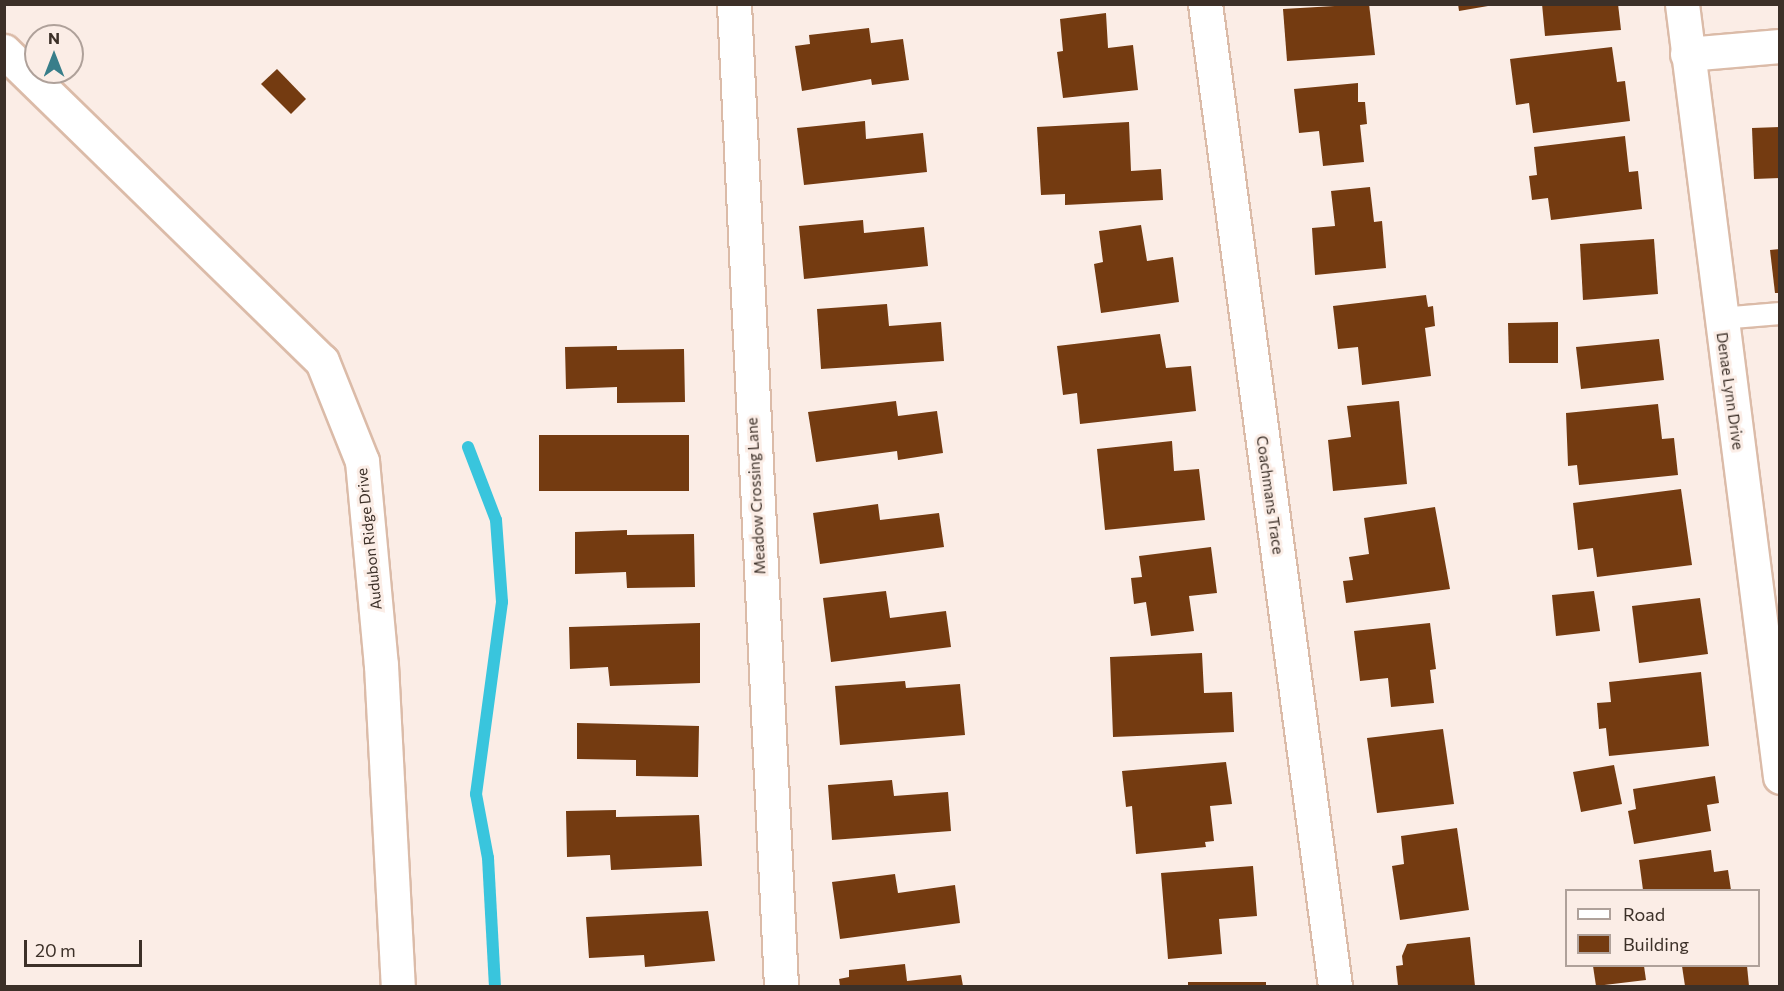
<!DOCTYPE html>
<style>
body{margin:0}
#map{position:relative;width:1784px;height:991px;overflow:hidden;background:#fbede6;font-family:Commissioner,sans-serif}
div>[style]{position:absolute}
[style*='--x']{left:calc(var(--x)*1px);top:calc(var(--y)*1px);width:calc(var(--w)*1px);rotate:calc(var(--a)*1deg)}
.stream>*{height:12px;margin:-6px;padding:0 6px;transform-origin:6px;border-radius:6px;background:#39c5dd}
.building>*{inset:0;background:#743b11}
.roads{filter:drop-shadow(2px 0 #dbbba8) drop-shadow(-2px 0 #dbbba8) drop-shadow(0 2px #dbbba8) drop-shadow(0 -2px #dbbba8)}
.service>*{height:21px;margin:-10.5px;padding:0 10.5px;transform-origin:10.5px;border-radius:10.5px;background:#fff}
.minor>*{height:33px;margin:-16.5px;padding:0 16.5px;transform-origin:16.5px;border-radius:16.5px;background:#fff}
span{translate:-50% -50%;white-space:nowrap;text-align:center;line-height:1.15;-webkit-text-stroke:6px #fbede6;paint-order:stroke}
.street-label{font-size:15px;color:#3c3028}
.frame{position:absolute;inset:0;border:6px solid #3c3028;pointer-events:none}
.legend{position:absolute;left:1565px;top:889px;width:195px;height:78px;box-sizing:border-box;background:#fbede6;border:2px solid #afa19a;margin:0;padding:8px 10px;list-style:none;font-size:18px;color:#3c3028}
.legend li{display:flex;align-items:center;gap:12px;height:30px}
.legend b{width:30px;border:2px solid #afa19a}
.north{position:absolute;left:24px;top:24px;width:60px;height:60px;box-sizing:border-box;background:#fbede6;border:2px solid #afa19a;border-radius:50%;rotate:0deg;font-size:16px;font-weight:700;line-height:24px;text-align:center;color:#3c3028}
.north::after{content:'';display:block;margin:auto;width:21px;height:27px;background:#387e8a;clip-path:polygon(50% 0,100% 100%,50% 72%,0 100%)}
.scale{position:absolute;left:24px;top:940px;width:118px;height:27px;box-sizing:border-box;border:3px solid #3c3028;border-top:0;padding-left:8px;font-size:18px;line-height:21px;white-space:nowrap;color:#3c3028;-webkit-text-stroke:4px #fbede6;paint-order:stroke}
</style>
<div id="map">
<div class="stream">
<i style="--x:468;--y:447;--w:78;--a:69"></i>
<i style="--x:496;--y:520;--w:82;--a:85.8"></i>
<i style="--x:502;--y:602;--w:194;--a:97.7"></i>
<i style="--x:476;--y:794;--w:65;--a:79.4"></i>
<i style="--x:488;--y:858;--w:128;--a:86.9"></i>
</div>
<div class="building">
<i style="clip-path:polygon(1369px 4px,1375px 55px,1287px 61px,1283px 9px)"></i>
<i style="clip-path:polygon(1458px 4px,1488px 4px,1488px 6px,1459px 11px)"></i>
<i style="clip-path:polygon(1542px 4px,1618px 4px,1621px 30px,1545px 36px)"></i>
<i style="clip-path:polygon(1106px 13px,1108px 48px,1133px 45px,1138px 90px,1063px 98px,1057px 52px,1063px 51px,1060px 19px)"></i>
<i style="clip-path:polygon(869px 28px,871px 43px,903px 39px,909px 80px,872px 85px,871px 79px,802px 91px,795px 46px,810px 44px,809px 35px)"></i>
<i style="clip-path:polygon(1612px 47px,1617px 82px,1625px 81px,1630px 121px,1533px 133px,1529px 103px,1516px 105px,1510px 59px)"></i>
<i style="clip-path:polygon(277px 69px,306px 99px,291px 114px,261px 84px)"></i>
<i style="clip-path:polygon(1358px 83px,1358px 102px,1365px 102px,1367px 124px,1360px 125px,1364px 162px,1323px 166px,1319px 131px,1299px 133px,1294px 89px)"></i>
<i style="clip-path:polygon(865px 121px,866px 139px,923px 133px,927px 172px,804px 185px,797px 128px)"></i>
<i style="clip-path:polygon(1129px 122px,1131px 171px,1161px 169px,1163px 200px,1065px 205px,1065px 194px,1041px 195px,1037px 127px)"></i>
<i style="clip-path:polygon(1780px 127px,1780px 178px,1754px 179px,1752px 128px)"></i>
<i style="clip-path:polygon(1625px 136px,1629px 172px,1638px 171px,1642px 209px,1551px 220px,1548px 198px,1532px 200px,1529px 176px,1537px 175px,1534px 147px)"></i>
<i style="clip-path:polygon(1370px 187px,1374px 222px,1382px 221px,1386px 268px,1315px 275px,1312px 228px,1335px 226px,1331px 191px)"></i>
<i style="clip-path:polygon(863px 220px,864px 233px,924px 227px,928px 266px,804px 279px,799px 226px)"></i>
<i style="clip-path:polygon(1141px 225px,1147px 261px,1173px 257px,1179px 302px,1101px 313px,1094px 264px,1103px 262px,1099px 231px)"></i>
<i style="clip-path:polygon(1654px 239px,1658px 294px,1583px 300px,1580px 244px)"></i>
<i style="clip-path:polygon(1780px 249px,1780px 293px,1775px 293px,1770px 250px)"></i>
<i style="clip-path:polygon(1426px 295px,1428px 307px,1433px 306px,1435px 326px,1425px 328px,1431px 376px,1362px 385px,1358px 347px,1338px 349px,1333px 306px)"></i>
<i style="clip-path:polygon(887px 304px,889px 326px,941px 322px,944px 361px,821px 369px,817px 309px)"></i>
<i style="clip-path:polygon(1558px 322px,1558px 363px,1509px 363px,1508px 323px)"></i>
<i style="clip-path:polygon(1160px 334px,1166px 368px,1191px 366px,1196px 411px,1080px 424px,1077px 393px,1063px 395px,1057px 346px)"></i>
<i style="clip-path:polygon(1659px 339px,1664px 380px,1581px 389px,1576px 347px)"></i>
<i style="clip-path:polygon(617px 346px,617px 350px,684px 349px,685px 402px,617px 403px,617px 387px,566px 389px,565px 347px)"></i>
<i style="clip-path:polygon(896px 401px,898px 416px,937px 411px,943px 453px,898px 460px,897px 451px,816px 462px,808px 412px)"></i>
<i style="clip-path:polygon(1399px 401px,1407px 484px,1333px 491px,1328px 440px,1351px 437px,1347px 406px)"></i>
<i style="clip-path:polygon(1658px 404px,1662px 439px,1674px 438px,1678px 475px,1579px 485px,1577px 465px,1568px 466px,1566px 413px)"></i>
<i style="clip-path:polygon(539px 435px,689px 435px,689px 491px,539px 491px)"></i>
<i style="clip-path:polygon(1172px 441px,1174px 471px,1199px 469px,1205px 520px,1105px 530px,1097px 449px)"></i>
<i style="clip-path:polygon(1681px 489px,1692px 565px,1597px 577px,1593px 548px,1578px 550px,1573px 503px)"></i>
<i style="clip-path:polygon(878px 504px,880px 520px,939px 513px,944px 547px,820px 564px,813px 513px)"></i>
<i style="clip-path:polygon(1435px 507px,1450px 589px,1346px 603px,1343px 581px,1353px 580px,1349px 557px,1369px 554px,1364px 518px)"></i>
<i style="clip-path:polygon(627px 530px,627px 535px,694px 534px,695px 587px,627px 588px,626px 572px,575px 574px,575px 532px)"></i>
<i style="clip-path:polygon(1211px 547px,1217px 593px,1189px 596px,1194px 631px,1151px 636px,1146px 602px,1134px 604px,1131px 578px,1142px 577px,1139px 556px)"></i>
<i style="clip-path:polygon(886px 591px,890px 618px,946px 611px,951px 647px,831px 662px,823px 598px)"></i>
<i style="clip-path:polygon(1594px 591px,1600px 631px,1556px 636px,1552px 595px)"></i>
<i style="clip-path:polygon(1700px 598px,1708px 654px,1639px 663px,1632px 606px)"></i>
<i style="clip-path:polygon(700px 623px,700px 683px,610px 686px,608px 667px,570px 669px,569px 627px)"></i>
<i style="clip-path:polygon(1430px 623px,1436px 669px,1430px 670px,1434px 703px,1391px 707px,1388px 678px,1360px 681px,1354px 631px)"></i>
<i style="clip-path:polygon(1202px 653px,1204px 693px,1232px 692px,1234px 732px,1113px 737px,1110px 657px)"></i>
<i style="clip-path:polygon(1701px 672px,1709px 746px,1609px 756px,1606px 728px,1599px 729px,1597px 703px,1611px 702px,1609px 682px)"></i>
<i style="clip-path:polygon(905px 681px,906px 688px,960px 684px,965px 735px,840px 745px,835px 686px)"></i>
<i style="clip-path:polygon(577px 723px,699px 726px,698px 777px,636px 776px,636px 760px,577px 759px)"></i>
<i style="clip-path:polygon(1443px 729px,1454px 804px,1377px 813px,1367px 738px)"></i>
<i style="clip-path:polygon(1226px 762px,1232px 804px,1210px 806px,1214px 841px,1205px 842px,1206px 847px,1136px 854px,1132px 806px,1126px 807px,1122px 771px)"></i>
<i style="clip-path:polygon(1614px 765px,1622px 804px,1581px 812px,1573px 772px)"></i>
<i style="clip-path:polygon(1715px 776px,1719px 803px,1707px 805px,1711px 831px,1634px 844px,1628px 811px,1636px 809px,1633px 789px)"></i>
<i style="clip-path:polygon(892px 780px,894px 796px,948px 792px,951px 831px,832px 840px,828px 785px)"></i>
<i style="clip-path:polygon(616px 810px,616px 817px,699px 815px,702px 866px,611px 870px,610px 855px,567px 857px,566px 811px)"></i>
<i style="clip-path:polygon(1457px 828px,1469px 910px,1400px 920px,1392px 866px,1404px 864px,1401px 836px)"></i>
<i style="clip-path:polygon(1711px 850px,1714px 872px,1728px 870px,1731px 890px,1643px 890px,1639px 860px)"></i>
<i style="clip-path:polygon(1253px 866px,1257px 916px,1219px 919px,1222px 954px,1168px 959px,1161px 873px)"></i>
<i style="clip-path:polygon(895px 874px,898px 893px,955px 885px,960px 923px,840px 939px,832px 882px)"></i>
<i style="clip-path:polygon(708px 911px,715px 961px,645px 967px,644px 955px,589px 958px,586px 917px)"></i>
<i style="clip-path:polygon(1470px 937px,1475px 986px,1398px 986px,1396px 966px,1403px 965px,1402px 956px,1407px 944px)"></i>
<i style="clip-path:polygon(905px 964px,907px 981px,961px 975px,963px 986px,840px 986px,839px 979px,849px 977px,849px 970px)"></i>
<i style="clip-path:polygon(1593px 966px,1644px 966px,1646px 980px,1596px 986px)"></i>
<i style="clip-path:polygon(1682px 966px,1747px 966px,1749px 986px,1685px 986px)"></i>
<i style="clip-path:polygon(1188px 982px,1266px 982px,1266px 986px,1188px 986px)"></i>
</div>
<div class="roads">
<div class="service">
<i style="--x:1720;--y:318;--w:60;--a:-4.8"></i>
</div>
<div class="minor">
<i style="--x:734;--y:4;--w:983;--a:87.26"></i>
<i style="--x:1205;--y:4;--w:991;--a:82.46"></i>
<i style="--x:1682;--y:4;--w:779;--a:82.77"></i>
<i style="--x:4;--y:51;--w:444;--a:44.3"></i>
<i style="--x:322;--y:361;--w:108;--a:68.2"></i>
<i style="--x:362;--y:461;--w:205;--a:84.7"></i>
<i style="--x:381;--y:665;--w:321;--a:87"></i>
<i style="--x:1687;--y:54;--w:93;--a:-4.9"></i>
</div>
</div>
<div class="street-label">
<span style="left:1730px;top:391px;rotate:82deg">Denae Lynn Drive</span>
<span style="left:1270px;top:495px;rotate:82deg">Coachmans Trace</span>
<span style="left:756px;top:496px;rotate:-93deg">Meadow Crossing Lane</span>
<span style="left:369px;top:539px;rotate:-96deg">Audubon Ridge Drive</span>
</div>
<div class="frame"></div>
<ul class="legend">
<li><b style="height:8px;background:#fff"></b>Road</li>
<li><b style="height:16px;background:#743b11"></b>Building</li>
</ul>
<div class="north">N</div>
<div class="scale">20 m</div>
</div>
